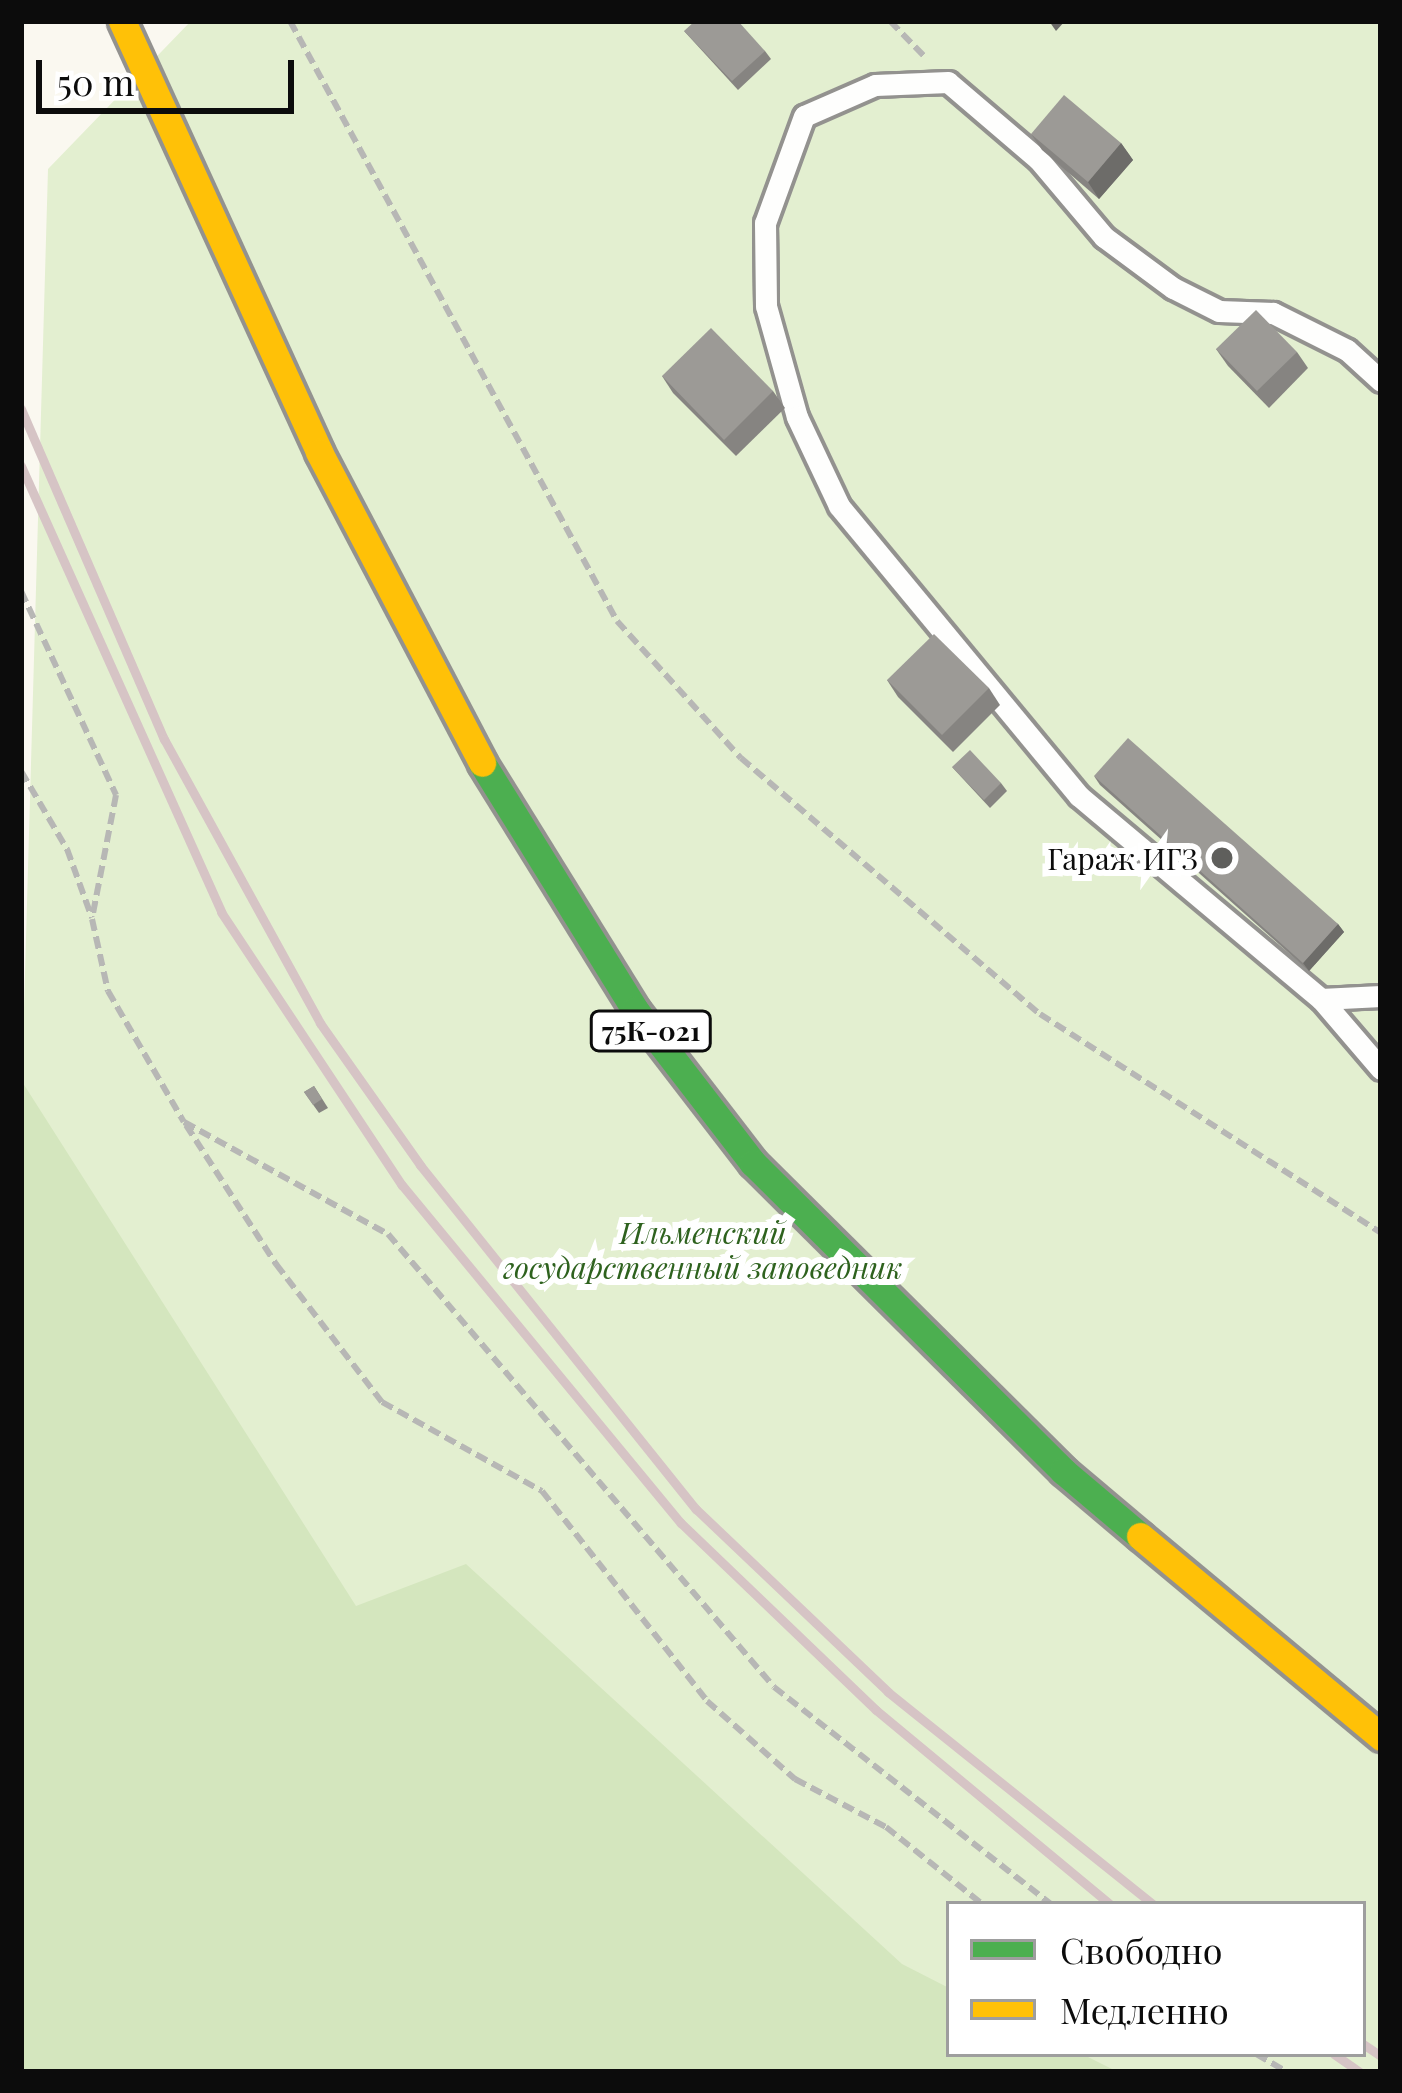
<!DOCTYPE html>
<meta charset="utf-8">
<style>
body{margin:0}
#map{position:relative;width:1402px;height:2093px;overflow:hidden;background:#faf8f0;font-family:"Playfair Display",serif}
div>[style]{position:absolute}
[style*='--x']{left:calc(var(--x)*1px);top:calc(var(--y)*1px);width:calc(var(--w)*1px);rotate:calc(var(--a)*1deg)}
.green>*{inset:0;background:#e3efd0}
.forest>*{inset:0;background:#d4e6be}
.path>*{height:6px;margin-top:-3px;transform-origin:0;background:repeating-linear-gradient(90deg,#b7b7b5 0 12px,transparent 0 18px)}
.roads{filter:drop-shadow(3px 0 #93928f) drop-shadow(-3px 0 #93928f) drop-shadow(0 3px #93928f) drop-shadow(0 -3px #93928f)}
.lane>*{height:21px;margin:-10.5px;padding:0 10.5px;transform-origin:10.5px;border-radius:10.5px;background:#fefefd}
.fast>*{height:27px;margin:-13.5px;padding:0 13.5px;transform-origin:13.5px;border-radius:13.5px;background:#4caf50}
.slow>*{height:27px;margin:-13.5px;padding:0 13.5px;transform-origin:13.5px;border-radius:13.5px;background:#ffc107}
.rail>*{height:9px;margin:-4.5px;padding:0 4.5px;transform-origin:4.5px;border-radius:4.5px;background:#d6c4c5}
.wall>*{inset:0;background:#868481}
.shaded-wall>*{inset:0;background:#6d6c69}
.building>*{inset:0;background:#9c9a96}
.dots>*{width:33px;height:33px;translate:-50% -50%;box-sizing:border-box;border:6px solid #fff;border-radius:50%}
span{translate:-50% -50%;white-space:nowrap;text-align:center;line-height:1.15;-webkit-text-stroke:12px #fff;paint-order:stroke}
.shield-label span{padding:3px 9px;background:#fff;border:3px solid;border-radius:9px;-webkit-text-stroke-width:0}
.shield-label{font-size:27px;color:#0c0c0c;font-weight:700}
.poi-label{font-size:30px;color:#0c0c0c}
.right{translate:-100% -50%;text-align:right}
.park-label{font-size:30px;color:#2e621e;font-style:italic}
.frame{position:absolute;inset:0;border:24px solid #0c0c0c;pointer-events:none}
.legend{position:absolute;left:946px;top:1901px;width:420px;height:156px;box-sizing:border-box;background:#fff;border:3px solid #9e9e9e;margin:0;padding:15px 21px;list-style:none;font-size:36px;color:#0c0c0c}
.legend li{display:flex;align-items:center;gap:24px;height:60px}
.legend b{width:60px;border:3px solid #9e9e9e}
.scale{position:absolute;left:36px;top:60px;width:258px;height:54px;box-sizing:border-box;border:6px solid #0c0c0c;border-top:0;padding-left:15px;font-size:36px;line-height:42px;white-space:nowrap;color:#0c0c0c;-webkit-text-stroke:9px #fff;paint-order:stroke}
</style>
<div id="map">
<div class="green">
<i style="clip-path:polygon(evenodd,191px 21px,1381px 21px,1381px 2072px,21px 2072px,21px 1113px,48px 169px,191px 21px,949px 1904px,1363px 1904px,1363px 2054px,949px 2054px,949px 1904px)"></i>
</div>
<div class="forest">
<i style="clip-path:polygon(21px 1080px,356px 1606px,466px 1564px,902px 1964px,949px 1988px,949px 2054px,1082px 2054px,1118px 2072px,21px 2072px)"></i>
</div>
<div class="path">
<i style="--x:290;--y:21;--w:683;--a:61.41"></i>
<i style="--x:617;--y:621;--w:185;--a:47.9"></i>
<i style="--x:741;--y:758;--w:394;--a:40.6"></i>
<i style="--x:1040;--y:1014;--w:405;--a:32.7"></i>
<i style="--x:890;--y:21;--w:50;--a:45.8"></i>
<i style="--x:21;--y:591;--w:225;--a:65"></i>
<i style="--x:116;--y:795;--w:126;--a:101"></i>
<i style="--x:92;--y:919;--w:74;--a:77.5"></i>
<i style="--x:108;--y:991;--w:151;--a:59.9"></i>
<i style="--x:184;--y:1122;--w:233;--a:28.8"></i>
<i style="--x:388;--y:1234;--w:595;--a:49.57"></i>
<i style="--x:774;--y:1687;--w:352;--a:38.1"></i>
<i style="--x:21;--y:771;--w:91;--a:59.5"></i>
<i style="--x:67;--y:849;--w:73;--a:70.1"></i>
<i style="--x:186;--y:1125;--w:166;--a:57.1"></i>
<i style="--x:276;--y:1264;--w:174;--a:52.5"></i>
<i style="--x:382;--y:1402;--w:183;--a:29.1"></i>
<i style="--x:542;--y:1491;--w:267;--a:51.8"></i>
<i style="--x:707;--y:1701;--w:118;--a:41.6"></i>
<i style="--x:795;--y:1779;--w:103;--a:27.8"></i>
<i style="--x:886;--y:1827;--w:123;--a:38.7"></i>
<i style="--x:1256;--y:2054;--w:36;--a:30"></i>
</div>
<div class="roads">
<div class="lane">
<i style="--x:1381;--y:381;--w:46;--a:-137.6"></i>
<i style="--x:1347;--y:350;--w:83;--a:-153.4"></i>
<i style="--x:1273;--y:313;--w:54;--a:-177.9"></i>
<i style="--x:1219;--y:311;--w:51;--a:-153.4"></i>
<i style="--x:1173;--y:288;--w:86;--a:-143.5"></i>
<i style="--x:1104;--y:237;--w:102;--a:-130.2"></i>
<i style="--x:1038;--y:159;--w:118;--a:-139.5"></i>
<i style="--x:948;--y:82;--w:73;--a:177.6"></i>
<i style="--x:875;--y:85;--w:77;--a:156.4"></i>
<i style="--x:804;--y:116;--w:114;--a:110"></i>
<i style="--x:765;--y:223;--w:83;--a:89.3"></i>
<i style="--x:766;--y:306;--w:115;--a:74.4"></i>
<i style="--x:797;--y:417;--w:98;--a:64.7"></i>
<i style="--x:839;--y:506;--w:376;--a:50.4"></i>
<i style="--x:1079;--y:796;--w:316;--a:40"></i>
<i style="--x:1321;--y:999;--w:92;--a:49.4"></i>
<i style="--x:1321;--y:999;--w:60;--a:-2.9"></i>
</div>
<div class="fast">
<i style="--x:482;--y:763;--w:291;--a:58.2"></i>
<i style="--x:635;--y:1010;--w:193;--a:52.4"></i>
<i style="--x:753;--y:1163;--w:437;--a:44.8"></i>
<i style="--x:1063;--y:1471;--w:101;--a:40.2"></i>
</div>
<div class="slow">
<i style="--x:122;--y:21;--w:474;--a:65.4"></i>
<i style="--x:319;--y:452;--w:351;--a:62.3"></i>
<i style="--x:1140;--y:1536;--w:314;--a:39.8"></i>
</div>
</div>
<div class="rail">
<i style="--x:21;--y:409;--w:360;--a:66.6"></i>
<i style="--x:164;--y:739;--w:324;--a:61.2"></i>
<i style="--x:320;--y:1023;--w:174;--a:54.8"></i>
<i style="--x:420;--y:1165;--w:441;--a:51.3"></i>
<i style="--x:696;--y:1509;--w:265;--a:43.6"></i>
<i style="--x:888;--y:1692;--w:339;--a:38.7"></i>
<i style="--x:21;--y:466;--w:489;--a:65.8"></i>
<i style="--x:221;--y:912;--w:328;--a:56.5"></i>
<i style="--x:402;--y:1185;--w:438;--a:50.5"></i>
<i style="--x:681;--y:1523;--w:270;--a:43.8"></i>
<i style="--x:876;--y:1710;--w:304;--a:39.7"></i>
<i style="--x:1363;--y:2044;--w:22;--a:34"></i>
<i style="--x:1334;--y:2054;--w:32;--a:35"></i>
</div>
<div class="wall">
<i style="clip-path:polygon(684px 31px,765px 51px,771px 59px,738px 90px)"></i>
<i style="clip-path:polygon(1031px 134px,1121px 143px,1133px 160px,1099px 199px,1042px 150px)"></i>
<i style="clip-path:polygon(1216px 349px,1297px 352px,1308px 368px,1269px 408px,1228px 366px)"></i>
<i style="clip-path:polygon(662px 376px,773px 391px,785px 408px,736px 456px,673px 393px)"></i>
<i style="clip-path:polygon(887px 680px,989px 688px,1000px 705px,953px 752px,898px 697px)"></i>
<i style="clip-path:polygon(952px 767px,1001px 783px,1007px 791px,990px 808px)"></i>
<i style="clip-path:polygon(1094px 776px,1338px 924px,1344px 932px,1309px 971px,1100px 785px)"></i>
<i style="clip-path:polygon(314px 1086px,328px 1108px,319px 1113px,304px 1092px)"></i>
</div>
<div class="shaded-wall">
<i style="clip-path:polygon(1049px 21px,1065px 21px,1056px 31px)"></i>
<i style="clip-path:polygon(1121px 143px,1133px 160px,1099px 199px,1088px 182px)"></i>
<i style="clip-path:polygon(1338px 924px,1344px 932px,1309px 971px,1303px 963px)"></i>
</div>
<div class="building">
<i style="clip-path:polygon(695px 21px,738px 21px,765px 51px,732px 81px,684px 31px)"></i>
<i style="clip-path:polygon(1064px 95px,1121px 143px,1088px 182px,1031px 134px)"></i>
<i style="clip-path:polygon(1256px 310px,1297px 352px,1257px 391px,1216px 349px)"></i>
<i style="clip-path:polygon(711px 328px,773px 391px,724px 440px,662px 376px)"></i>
<i style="clip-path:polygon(934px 634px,989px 688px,942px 735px,887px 680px)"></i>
<i style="clip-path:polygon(1128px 738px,1338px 924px,1303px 963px,1094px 776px)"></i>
<i style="clip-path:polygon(970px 750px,1001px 783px,984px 800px,952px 767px)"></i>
<i style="clip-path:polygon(314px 1086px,322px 1099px,313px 1105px,304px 1092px)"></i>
</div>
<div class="dots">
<i style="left:1222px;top:858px;background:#5f5f5c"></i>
</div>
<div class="shield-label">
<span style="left:651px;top:1031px">75К-021</span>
</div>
<div class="poi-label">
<span class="right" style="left:1198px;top:858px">Гараж ИГЗ</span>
</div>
<div class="park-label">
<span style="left:703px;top:1249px">Ильменский<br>государственный заповедник</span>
</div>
<div class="frame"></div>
<ul class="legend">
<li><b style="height:15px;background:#4caf50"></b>Свободно</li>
<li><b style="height:15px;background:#ffc107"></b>Медленно</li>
</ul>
<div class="scale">50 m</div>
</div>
